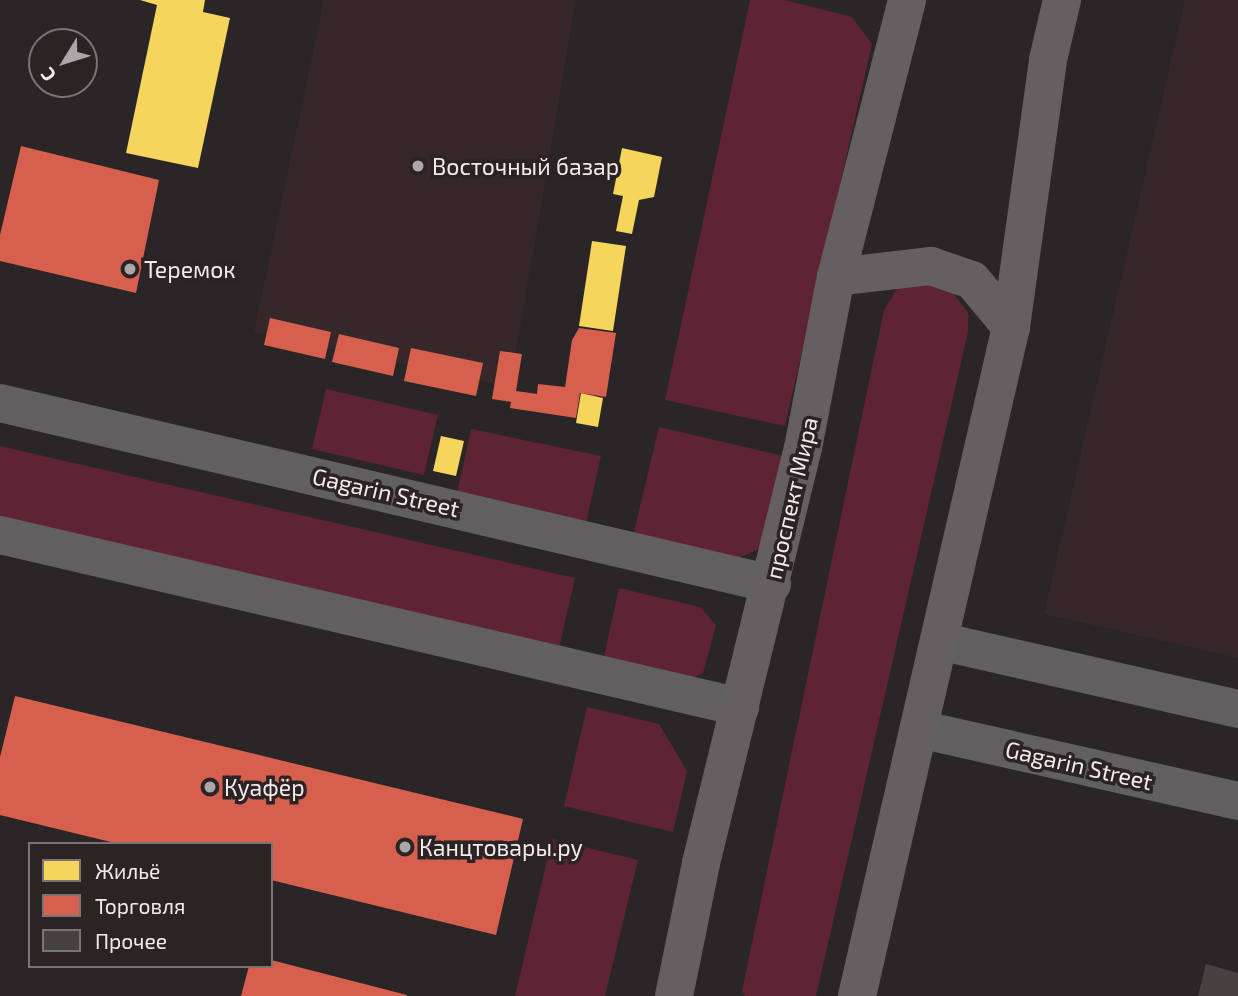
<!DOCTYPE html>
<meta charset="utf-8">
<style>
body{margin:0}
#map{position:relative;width:1238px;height:996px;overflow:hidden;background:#2a2526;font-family:"Exo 2",sans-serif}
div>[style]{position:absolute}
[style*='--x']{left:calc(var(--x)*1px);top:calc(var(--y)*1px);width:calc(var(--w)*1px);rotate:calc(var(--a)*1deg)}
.built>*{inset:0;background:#36282a}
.green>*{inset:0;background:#5e2434}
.homes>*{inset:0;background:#f6d55c}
.shops>*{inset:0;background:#d6604d}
.building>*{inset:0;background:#464242}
.minor>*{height:38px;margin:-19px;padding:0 19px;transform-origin:19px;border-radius:19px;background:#615f5f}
.tertiary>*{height:38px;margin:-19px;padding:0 19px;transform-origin:19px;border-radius:19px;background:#615f5f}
.secondary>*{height:38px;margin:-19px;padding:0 19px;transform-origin:19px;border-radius:19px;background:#646062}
.dots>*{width:19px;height:19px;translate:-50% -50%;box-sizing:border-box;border:4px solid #2c2325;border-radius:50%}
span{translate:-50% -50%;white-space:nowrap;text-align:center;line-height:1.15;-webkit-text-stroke:7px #2c2325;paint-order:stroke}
.poi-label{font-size:23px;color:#f1ebec}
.left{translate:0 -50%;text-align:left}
.street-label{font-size:23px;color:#f1ebec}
.legend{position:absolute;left:28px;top:842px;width:245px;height:126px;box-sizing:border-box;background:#2c2325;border:2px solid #7b7375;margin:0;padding:9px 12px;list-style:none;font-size:21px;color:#f1ebec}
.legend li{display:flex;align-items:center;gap:14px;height:35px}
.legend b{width:35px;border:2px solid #7b7375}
.north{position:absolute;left:28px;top:28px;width:70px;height:70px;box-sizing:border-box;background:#2c2325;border:2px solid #7b7375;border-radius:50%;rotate:232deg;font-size:19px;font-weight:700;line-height:28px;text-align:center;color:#f1ebec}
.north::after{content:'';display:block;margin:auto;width:24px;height:32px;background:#aba6a7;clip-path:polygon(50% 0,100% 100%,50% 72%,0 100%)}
</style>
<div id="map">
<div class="built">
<i style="clip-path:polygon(324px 0,576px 0,510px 387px,254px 332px)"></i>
<i style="clip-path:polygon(1185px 0,1238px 0,1238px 658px,1044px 614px)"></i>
</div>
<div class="green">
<i style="clip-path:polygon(750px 0,784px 0,852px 17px,872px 44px,785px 426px,665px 400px)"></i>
<i style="clip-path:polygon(917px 281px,953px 293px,968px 313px,968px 332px,816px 996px,745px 996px,742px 991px,884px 310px,897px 289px)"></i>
<i style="clip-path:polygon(326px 389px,438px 415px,424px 475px,312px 449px)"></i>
<i style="clip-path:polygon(659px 427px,783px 456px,761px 548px,727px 563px,632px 540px)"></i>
<i style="clip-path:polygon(471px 429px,601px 456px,585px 528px,456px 498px)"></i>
<i style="clip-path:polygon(0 446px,575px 578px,559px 648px,0 520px)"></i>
<i style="clip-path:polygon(619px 588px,700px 607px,716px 625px,703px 673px,688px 680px,604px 657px)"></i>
<i style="clip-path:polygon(587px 707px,659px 724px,687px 771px,673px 832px,564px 806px)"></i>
<i style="clip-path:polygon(552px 839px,638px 860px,605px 996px,515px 996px)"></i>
</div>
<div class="homes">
<i style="clip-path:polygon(140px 0,205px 0,203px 12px,230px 18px,198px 168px,126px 153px,157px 5px)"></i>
<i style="clip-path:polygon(622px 148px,662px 157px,654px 197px,639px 200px,632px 234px,616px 231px,623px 196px,613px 194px)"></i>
<i style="clip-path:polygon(592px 241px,626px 246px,613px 331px,579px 326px)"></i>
<i style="clip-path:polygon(581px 393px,603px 398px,598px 427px,576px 423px)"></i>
<i style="clip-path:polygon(441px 436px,464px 441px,456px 476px,433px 471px)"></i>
</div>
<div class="shops">
<i style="clip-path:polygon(21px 146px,159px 180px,136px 293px,0 261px,0 235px)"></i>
<i style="clip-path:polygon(270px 318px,331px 332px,325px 359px,264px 345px)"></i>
<i style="clip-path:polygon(579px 328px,616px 333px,606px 397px,580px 393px,576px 418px,510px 408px,511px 402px,492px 399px,500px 351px,522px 354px,516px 391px,537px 394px,538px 384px,565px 387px,572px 340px)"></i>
<i style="clip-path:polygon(339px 334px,399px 348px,393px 376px,332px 362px)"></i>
<i style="clip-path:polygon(411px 348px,483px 363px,476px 396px,404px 381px)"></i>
<i style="clip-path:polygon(15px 696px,523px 819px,496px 935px,271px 880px,271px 844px,119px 844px,0 815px,0 757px)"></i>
<i style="clip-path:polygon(271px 960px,407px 995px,407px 996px,241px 996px,249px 966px,271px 966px)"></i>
</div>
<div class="building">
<i style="clip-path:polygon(1206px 964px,1238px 973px,1238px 996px,1198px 996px)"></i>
</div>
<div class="minor">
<i style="--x:0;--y:403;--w:793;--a:13.2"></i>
<i style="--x:0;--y:535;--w:760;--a:13.09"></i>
</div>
<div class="tertiary">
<i style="--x:939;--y:641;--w:307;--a:12.8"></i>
<i style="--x:919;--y:729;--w:327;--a:12.7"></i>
</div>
<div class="secondary">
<i style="--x:836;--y:277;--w:96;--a:-6.6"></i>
<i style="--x:931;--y:266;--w:43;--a:18.9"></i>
<i style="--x:972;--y:280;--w:61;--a:50.3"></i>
<i style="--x:674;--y:996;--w:136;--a:-78.5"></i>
<i style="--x:701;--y:863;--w:427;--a:-76.2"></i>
<i style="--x:803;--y:448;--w:174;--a:-79.1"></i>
<i style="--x:836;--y:277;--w:286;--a:-75.6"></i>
<i style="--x:857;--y:996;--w:686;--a:-77.04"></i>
<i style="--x:1011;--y:327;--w:270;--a:-82.1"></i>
<i style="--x:1048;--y:60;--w:62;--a:-76.9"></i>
</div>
<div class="dots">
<i style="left:418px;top:166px;background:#aba6a7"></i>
<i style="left:130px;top:269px;background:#aba6a7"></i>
<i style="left:210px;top:787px;background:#aba6a7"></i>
<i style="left:405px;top:847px;background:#aba6a7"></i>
</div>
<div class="poi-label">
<span class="left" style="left:432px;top:166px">Восточный базар</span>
<span class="left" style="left:144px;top:269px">Теремок</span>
<span class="left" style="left:224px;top:787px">Куафёр</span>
<span class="left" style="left:419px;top:847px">Канцтовары.ру</span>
</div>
<div class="street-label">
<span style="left:386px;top:492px;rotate:13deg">Gagarin Street</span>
<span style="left:791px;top:498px;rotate:-77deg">проспект Мира</span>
<span style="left:1079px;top:765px;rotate:13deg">Gagarin Street</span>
</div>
<ul class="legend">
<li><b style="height:19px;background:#f6d55c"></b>Жильё</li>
<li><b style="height:19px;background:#d6604d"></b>Торговля</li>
<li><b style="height:19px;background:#464242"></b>Прочее</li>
</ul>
<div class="north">С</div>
</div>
